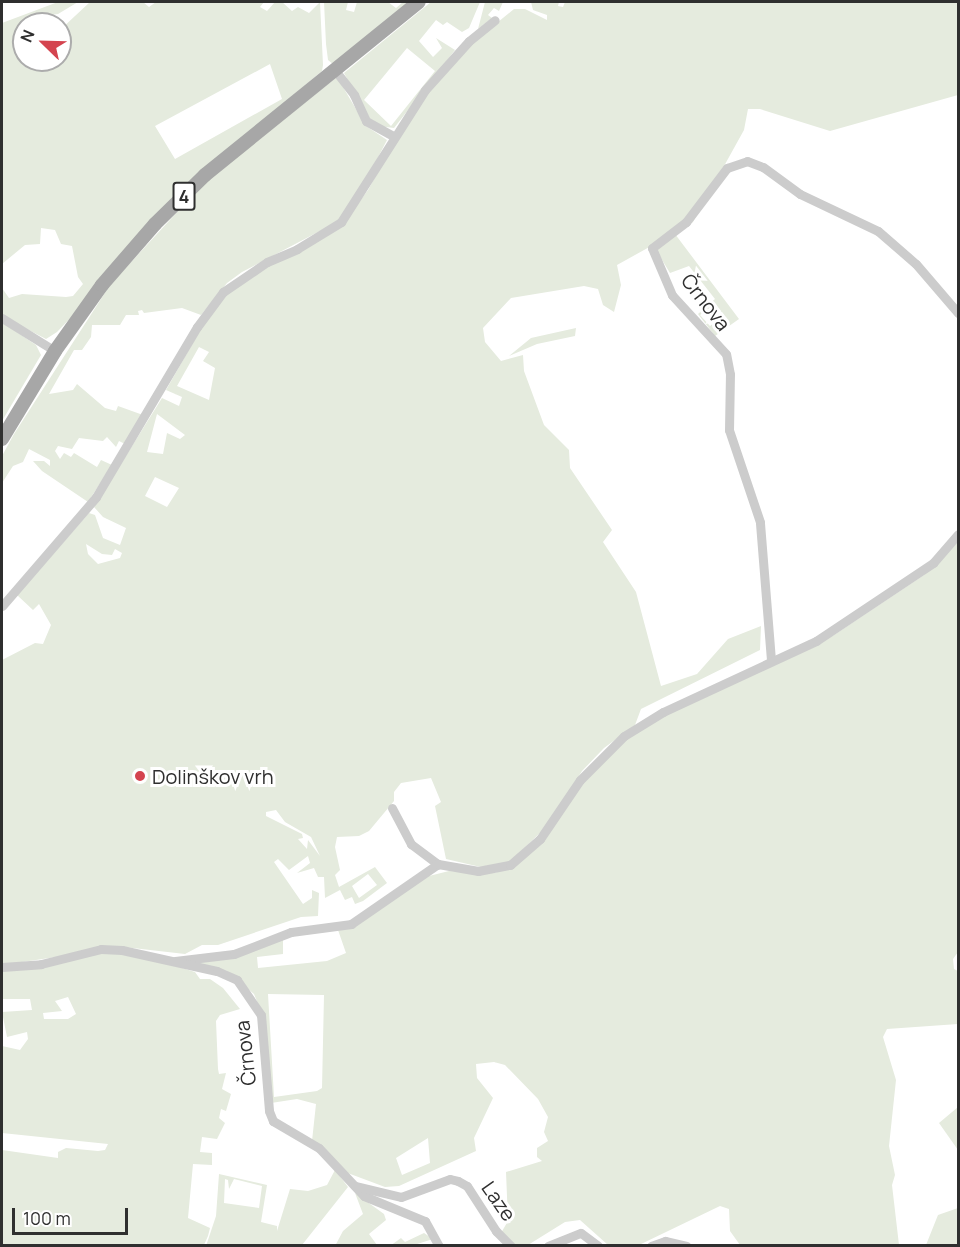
<!DOCTYPE html>
<meta charset="utf-8">
<style>
body{margin:0}
#map{position:relative;width:960px;height:1247px;overflow:hidden;background:#fff;font-family:Manrope,sans-serif}
div>[style]{position:absolute}
[style*='--x']{left:calc(var(--x)*1px);top:calc(var(--y)*1px);width:calc(var(--w)*1px);rotate:calc(var(--a)*1deg)}
.green>*{inset:0;background:#e5ebde}
.street>*{height:9px;margin:-4.5px;padding:0 4.5px;transform-origin:4.5px;border-radius:4.5px;background:#ccc}
.primary>*{height:14px;margin:-7px;padding:0 7px;transform-origin:7px;border-radius:7px;background:#a7a7a7}
.dots>*{width:16px;height:16px;translate:-50% -50%;box-sizing:border-box;border:3px solid #fff;border-radius:50%}
span{translate:-50% -50%;white-space:nowrap;text-align:center;line-height:1.15;-webkit-text-stroke:6px #fff;paint-order:stroke}
.shield-label span{padding:2px 4px;background:#fff;border:2px solid;border-radius:4px;-webkit-text-stroke-width:0}
.shield-label{font-size:18px;color:#2f2f2f;font-weight:700}
.street-label{font-size:20px;color:#2f2f2f}
.poi-label{font-size:20px;color:#2f2f2f}
.left{translate:0 -50%;text-align:left}
.frame{position:absolute;inset:0;border:3px solid #2f2f2f;pointer-events:none}
.north{position:absolute;left:12px;top:12px;width:60px;height:60px;box-sizing:border-box;background:#fff;border:2px solid #acacac;border-radius:50%;rotate:293deg;font-size:16px;font-weight:700;line-height:24px;text-align:center;color:#2f2f2f}
.north::after{content:'';display:block;margin:auto;width:21px;height:27px;background:#d4444f;clip-path:polygon(50% 0,100% 100%,50% 72%,0 100%)}
.scale{position:absolute;left:12px;top:1208px;width:116px;height:27px;box-sizing:border-box;border:3px solid #2f2f2f;border-top:0;padding-left:8px;font-size:18px;line-height:21px;white-space:nowrap;color:#2f2f2f;-webkit-text-stroke:4px #fff;paint-order:stroke}
</style>
<div id="map">
<div class="green">
<i style="clip-path:polygon(evenodd,58px 2px,78px 2px,58px 14px,35px 17px,36px 24px,24px 24px,24px 60px,60px 60px,60px 30px,90px 2px,143px 2px,149px 7px,156px 2px,264px 2px,260px 7px,267px 11px,275px 2px,282px 2px,292px 11px,298px 7px,309px 13px,320px 2px,323px 65px,322px 71px,254px 128px,57px 332px,46px 339px,2px 316px,2px 288px,9px 298px,22px 294px,66px 297px,73px 296px,83px 284px,78px 277px,72px 246px,61px 244px,55px 230px,41px 228px,40px 244px,25px 245px,2px 264px,2px 23px,58px 2px,270px 64px,282px 99px,175px 159px,155px 126px,270px 64px)"></i>
<i style="clip-path:polygon(324px 2px,348px 2px,346px 10px,354px 12px,357px 2px,388px 2px,396px 8px,403px 2px,414px 2px,334px 65px,328px 60px,326px 44px)"></i>
<i style="clip-path:polygon(evenodd,431px 2px,480px 2px,469px 28px,462px 32px,447px 22px,443px 25px,436px 20px,419px 41px,433px 57px,442px 48px,436px 38px,455px 50px,394px 128px,378px 126px,372px 123px,344px 73px,431px 2px,407px 48px,435px 71px,391px 126px,364px 100px,407px 48px)"></i>
<i style="clip-path:polygon(485px 2px,503px 2px,499px 11px,494px 8px,488px 15px,492px 18px,478px 29px)"></i>
<i style="clip-path:polygon(evenodd,531px 2px,559px 2px,558px 6px,563px 7px,565px 2px,958px 2px,958px 95px,830px 131px,760px 109px,748px 109px,744px 130px,693px 222px,675px 234px,739px 319px,715px 336px,698px 314px,715px 299px,689px 266px,670px 273px,653px 245px,617px 265px,621px 285px,614px 312px,603px 305px,598px 289px,584px 286px,511px 298px,483px 328px,485px 342px,501px 361px,523px 355px,524px 371px,544px 425px,569px 450px,570px 468px,612px 530px,603px 542px,636px 592px,661px 686px,697px 674px,728px 639px,761px 626px,760px 650px,641px 709px,635px 725px,604px 748px,582px 771px,546px 827px,511px 861px,485px 868px,446px 859px,435px 806px,441px 802px,431px 778px,401px 783px,394px 792px,394px 801px,369px 831px,359px 836px,337px 837px,335px 847px,340px 870px,335px 875px,339px 887px,375px 867px,387px 883px,363px 901px,355px 904px,352px 897px,345px 900px,340px 890px,325px 898px,324px 877px,318px 877px,314px 868px,297px 873px,310px 863px,308px 856px,289px 870px,278px 859px,274px 862px,303px 904px,312px 898px,312px 890px,319px 893px,318px 916px,301px 917px,218px 945px,202px 945px,185px 954px,124px 947px,2px 965px,2px 660px,35px 643px,43px 644px,51px 625px,39px 604px,33px 610px,17px 595px,89px 513px,95px 515px,103px 538px,120px 545px,126px 528px,103px 517px,94px 507px,162px 398px,179px 406px,182px 397px,166px 390px,210px 313px,236px 285px,343px 224px,368px 190px,414px 108px,466px 48px,514px 9px,525px 9px,547px 20px,547px 15px,533px 10px,531px 2px,715px 304px,724px 315px,710px 326px,700px 315px,715px 304px,531px 2px,199px 347px,209px 352px,203px 361px,215px 368px,209px 400px,177px 386px,199px 347px,531px 2px,157px 414px,185px 435px,180px 439px,167px 433px,163px 454px,147px 452px,157px 414px,531px 2px,155px 477px,179px 488px,167px 507px,145px 496px,155px 477px,531px 2px,86px 544px,102px 554px,112px 555px,115px 549px,122px 553px,120px 558px,98px 564px,88px 554px,86px 544px,531px 2px,276px 810px,285px 822px,311px 837px,320px 856px,308px 840px,307px 849px,298px 839px,303px 838px,302px 834px,266px 816px,266px 812px,276px 810px,531px 2px,368px 874px,377px 885px,359px 898px,352px 886px,368px 874px)"></i>
<i style="clip-path:polygon(337px 77px,366px 126px,387px 140px,360px 192px,337px 222px,242px 272px,227px 283px,201px 315px,182px 308px,144px 313px,142px 310px,138px 311px,139px 315px,126px 315px,120px 325px,92px 325px,91px 337px,82px 350px,74px 350px,49px 394px,73px 390px,77px 384px,105px 408px,116px 411px,118px 406px,143px 415px,127px 445px,119px 441px,116px 447px,107px 437px,103px 441px,79px 438px,72px 449px,58px 446px,55px 451px,60px 459px,64px 453px,71px 457px,74px 453px,97px 467px,101px 460px,112px 465px,88px 502px,42px 471px,33px 461px,44px 461px,50px 466px,50px 460px,29px 449px,23px 462px,13px 466px,2px 483px,2px 456px,14px 434px,110px 285px,203px 184px)"></i>
<i style="clip-path:polygon(2px 322px,36px 345px,41px 355px,2px 421px)"></i>
<i style="clip-path:polygon(576px 328px,575px 336px,537px 344px,509px 356px,531px 338px)"></i>
<i style="clip-path:polygon(evenodd,958px 542px,958px 952px,953px 959px,954px 969px,958px 971px,958px 1024px,887px 1029px,883px 1037px,896px 1080px,889px 1146px,895px 1175px,892px 1185px,899px 1245px,740px 1245px,730px 1231px,729px 1209px,720px 1206px,639px 1245px,608px 1245px,580px 1220px,565px 1222px,528px 1245px,512px 1244px,501px 1233px,508px 1221px,506px 1172px,542px 1161px,537px 1157px,537px 1148px,548px 1141px,544px 1132px,548px 1117px,538px 1099px,505px 1065px,494px 1062px,476px 1064px,477px 1078px,493px 1098px,474px 1138px,476px 1151px,399px 1186px,385px 1187px,345px 1172px,312px 1141px,316px 1104px,297px 1099px,271px 1103px,265px 1021px,254px 994px,227px 971px,192px 962px,283px 936px,283px 954px,257px 957px,258px 968px,327px 961px,346px 953px,338px 930px,360px 923px,421px 878px,449px 871px,494px 873px,510px 868px,545px 839px,577px 789px,624px 740px,663px 716px,834px 635px,924px 575px,958px 542px,268px 994px,324px 995px,322px 1088px,317px 1091px,274px 1097px,268px 994px,958px 542px,428px 1138px,430px 1163px,402px 1175px,396px 1158px,428px 1138px)"></i>
<i style="clip-path:polygon(evenodd,112px 952px,150px 958px,195px 972px,200px 979px,210px 979px,223px 988px,240px 1009px,220px 1015px,216px 1021px,218px 1069px,219px 1074px,226px 1073px,222px 1089px,231px 1094px,226px 1111px,221px 1109px,219px 1118px,225px 1123px,217px 1139px,202px 1137px,200px 1152px,212px 1153px,212px 1165px,193px 1164px,188px 1218px,210px 1228px,208px 1236px,204px 1245px,2px 1245px,2px 1150px,58px 1158px,58px 1152px,66px 1148px,98px 1151px,105px 1150px,108px 1144px,2px 1133px,2px 1046px,20px 1050px,28px 1039px,27px 1032px,7px 1037px,2px 1012px,32px 1010px,30px 999px,2px 999px,2px 969px,112px 952px,68px 997px,76px 1014px,68px 1019px,44px 1019px,43px 1013px,62px 1011px,55px 1001px,68px 997px)"></i>
<i style="clip-path:polygon(958px 1107px,958px 1150px,939px 1123px)"></i>
<i style="clip-path:polygon(evenodd,335px 1170px,348px 1187px,302px 1245px,206px 1246px,216px 1216px,219px 1174px,267px 1185px,261px 1222px,277px 1226px,277px 1231px,290px 1189px,308px 1191px,327px 1185px,335px 1170px,225px 1179px,228px 1180px,229px 1189px,234px 1179px,262px 1186px,259px 1208px,224px 1203px,225px 1179px)"></i>
<i style="clip-path:polygon(355px 1193px,384px 1214px,386px 1220px,369px 1234px,377px 1245px,335px 1246px,343px 1231px,363px 1214px)"></i>
<i style="clip-path:polygon(958px 1208px,958px 1245px,926px 1245px,938px 1215px)"></i>
<i style="clip-path:polygon(424px 1233px,433px 1239px,414px 1245px,390px 1246px,401px 1238px,405px 1242px)"></i>
</div>
<div class="street">
<i style="--x:334;--y:69;--w:33;--a:52"></i>
<i style="--x:354;--y:95;--w:29;--a:65"></i>
<i style="--x:366;--y:121;--w:31;--a:29"></i>
<i style="--x:2;--y:318;--w:62;--a:31.9"></i>
<i style="--x:2;--y:606;--w:144;--a:-49.2"></i>
<i style="--x:96;--y:497;--w:198;--a:-59.3"></i>
<i style="--x:197;--y:327;--w:44;--a:-53.4"></i>
<i style="--x:223;--y:292;--w:53;--a:-34.3"></i>
<i style="--x:267;--y:262;--w:33;--a:-23"></i>
<i style="--x:297;--y:249;--w:52;--a:-31.5"></i>
<i style="--x:341;--y:222;--w:156;--a:-57.5"></i>
<i style="--x:425;--y:90;--w:66;--a:-48.1"></i>
<i style="--x:469;--y:41;--w:33;--a:-39"></i>
<i style="--x:771;--y:660;--w:138;--a:-94.6"></i>
<i style="--x:760;--y:522;--w:97;--a:-108.6"></i>
<i style="--x:729;--y:430;--w:56;--a:-89"></i>
<i style="--x:730;--y:374;--w:20;--a:-101"></i>
<i style="--x:726;--y:354;--w:80;--a:-132.5"></i>
<i style="--x:672;--y:295;--w:51;--a:-113.1"></i>
<i style="--x:652;--y:248;--w:43;--a:-37.4"></i>
<i style="--x:686;--y:222;--w:68;--a:-52.8"></i>
<i style="--x:727;--y:168;--w:21;--a:-19"></i>
<i style="--x:747;--y:161;--w:17;--a:21"></i>
<i style="--x:763;--y:167;--w:46;--a:36.1"></i>
<i style="--x:800;--y:194;--w:86;--a:25.4"></i>
<i style="--x:878;--y:231;--w:50;--a:41"></i>
<i style="--x:916;--y:264;--w:65;--a:49.4"></i>
<i style="--x:392;--y:808;--w:41;--a:62.2"></i>
<i style="--x:411;--y:844;--w:34;--a:37"></i>
<i style="--x:175;--y:961;--w:59;--a:-6.8"></i>
<i style="--x:234;--y:954;--w:61;--a:-21.1"></i>
<i style="--x:291;--y:932;--w:61;--a:-7.6"></i>
<i style="--x:351;--y:924;--w:106;--a:-34.6"></i>
<i style="--x:438;--y:864;--w:41;--a:9.9"></i>
<i style="--x:478;--y:871;--w:33;--a:-11"></i>
<i style="--x:510;--y:865;--w:40;--a:-41"></i>
<i style="--x:540;--y:839;--w:71;--a:-55.9"></i>
<i style="--x:580;--y:780;--w:62;--a:-45"></i>
<i style="--x:624;--y:736;--w:46;--a:-31.6"></i>
<i style="--x:663;--y:712;--w:169;--a:-24.9"></i>
<i style="--x:816;--y:641;--w:141;--a:-33.7"></i>
<i style="--x:933;--y:563;--w:38;--a:-49"></i>
<i style="--x:2;--y:967;--w:39;--a:-4"></i>
<i style="--x:41;--y:964;--w:62;--a:-14"></i>
<i style="--x:101;--y:949;--w:21;--a:3"></i>
<i style="--x:122;--y:950;--w:97;--a:12.5"></i>
<i style="--x:217;--y:971;--w:22;--a:24"></i>
<i style="--x:237;--y:980;--w:42;--a:55.6"></i>
<i style="--x:261;--y:1015;--w:96;--a:85.2"></i>
<i style="--x:269;--y:1111;--w:11;--a:68"></i>
<i style="--x:273;--y:1121;--w:53;--a:30.4"></i>
<i style="--x:319;--y:1148;--w:66;--a:46.8"></i>
<i style="--x:364;--y:1196;--w:66;--a:22.3"></i>
<i style="--x:425;--y:1221;--w:29;--a:61"></i>
<i style="--x:355;--y:1186;--w:47;--a:13.4"></i>
<i style="--x:401;--y:1197;--w:52;--a:-20.2"></i>
<i style="--x:450;--y:1179;--w:8;--a:14"></i>
<i style="--x:458;--y:1181;--w:10;--a:29"></i>
<i style="--x:467;--y:1186;--w:54;--a:57.2"></i>
<i style="--x:496;--y:1231;--w:21;--a:45"></i>
<i style="--x:548;--y:1246;--w:35;--a:-22"></i>
<i style="--x:581;--y:1233;--w:21;--a:37"></i>
<i style="--x:651;--y:1246;--w:15;--a:-20"></i>
<i style="--x:665;--y:1241;--w:22;--a:13"></i>
</div>
<div class="primary">
<i style="--x:2;--y:439;--w:103;--a:-58.9"></i>
<i style="--x:55;--y:351;--w:81;--a:-54.5"></i>
<i style="--x:102;--y:285;--w:81;--a:-49"></i>
<i style="--x:155;--y:224;--w:70;--a:-44.4"></i>
<i style="--x:205;--y:175;--w:275;--a:-39"></i>
</div>
<div class="dots">
<i style="left:140px;top:776px;background:#d4444f"></i>
</div>
<div class="shield-label">
<span style="left:184px;top:196px">4</span>
</div>
<div class="street-label">
<span style="left:706px;top:302px;rotate:52deg">Črnova</span>
<span style="left:245px;top:1053px;rotate:-96deg">Črnova</span>
<span style="left:499px;top:1201px;rotate:55deg">Laze</span>
</div>
<div class="poi-label">
<span class="left" style="left:152px;top:776px">Dolinškov vrh</span>
</div>
<div class="frame"></div>
<div class="north">N</div>
<div class="scale">100 m</div>
</div>
